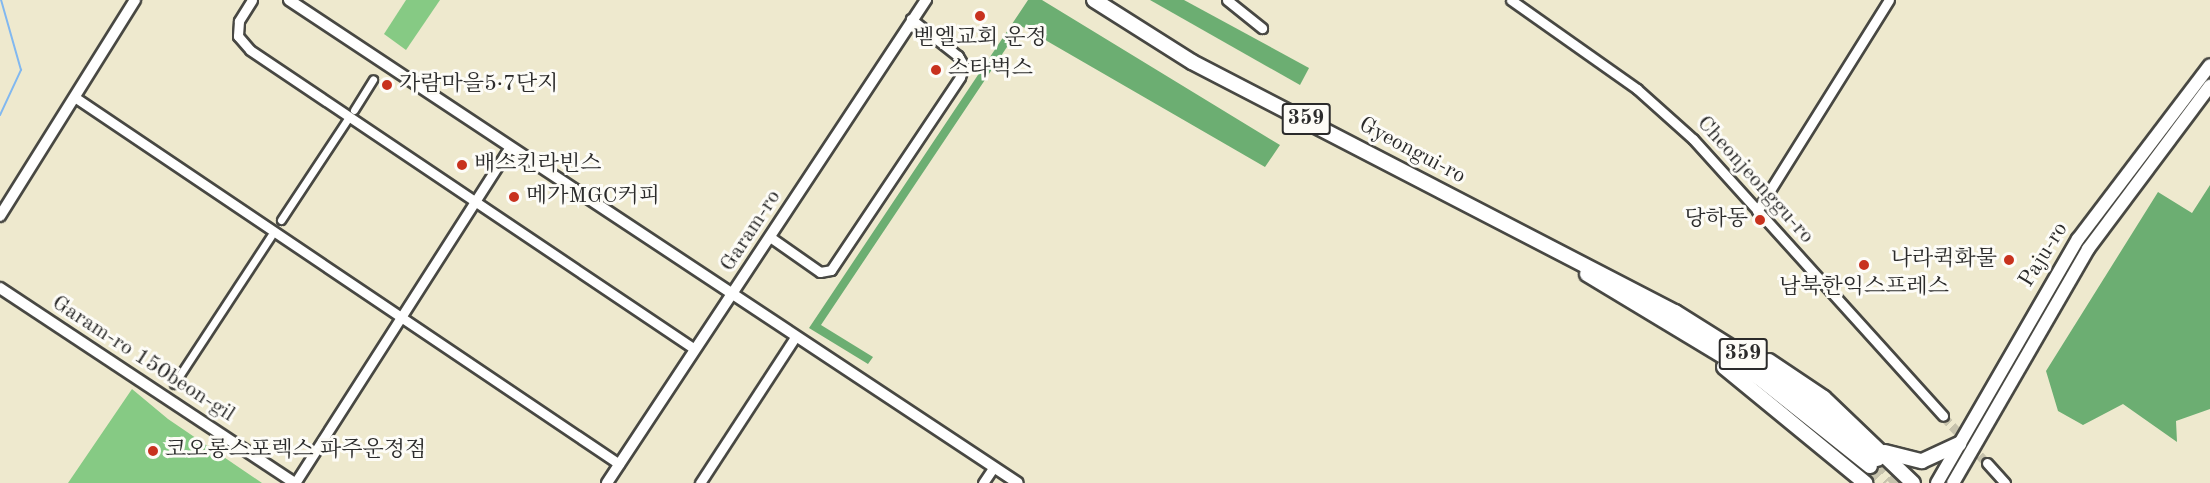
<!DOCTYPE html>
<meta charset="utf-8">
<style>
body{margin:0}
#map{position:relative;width:2210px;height:483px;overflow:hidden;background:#eee9ce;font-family:"Old Standard TT","Noto Serif KR",serif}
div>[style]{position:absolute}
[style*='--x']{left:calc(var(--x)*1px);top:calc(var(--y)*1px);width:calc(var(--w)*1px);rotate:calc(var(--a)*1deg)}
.green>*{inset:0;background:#86ca84}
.forest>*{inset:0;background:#6cae72}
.stream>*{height:2px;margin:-1px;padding:0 1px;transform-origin:1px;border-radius:1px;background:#81b8f0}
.minor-tunnel>*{height:9px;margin-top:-4.5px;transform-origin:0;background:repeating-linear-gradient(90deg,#c7c3ad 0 9px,transparent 0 13.5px)}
.primary-tunnel>*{height:14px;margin-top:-7px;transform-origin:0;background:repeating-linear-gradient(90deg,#c7c3ad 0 14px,transparent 0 21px)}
.roads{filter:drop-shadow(2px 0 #484843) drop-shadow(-2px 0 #484843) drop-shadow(0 2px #484843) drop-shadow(0 -2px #484843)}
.pedestrian>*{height:7px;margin:-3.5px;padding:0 3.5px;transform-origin:3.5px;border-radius:3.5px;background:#fff}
.minor>*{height:9px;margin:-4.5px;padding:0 4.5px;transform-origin:4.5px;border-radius:4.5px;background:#fff}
.tertiary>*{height:10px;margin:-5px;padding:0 5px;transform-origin:5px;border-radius:5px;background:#fff}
.secondary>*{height:12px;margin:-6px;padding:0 6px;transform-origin:6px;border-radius:6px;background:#fff}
.primary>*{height:14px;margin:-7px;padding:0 7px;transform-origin:7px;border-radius:7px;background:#fff}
.dots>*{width:16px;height:16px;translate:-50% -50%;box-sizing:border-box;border:3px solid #fdfcf7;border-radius:50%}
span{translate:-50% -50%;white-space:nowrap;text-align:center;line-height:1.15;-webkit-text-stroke:6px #fdfcf7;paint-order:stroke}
.shield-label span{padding:2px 4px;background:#fdfcf7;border:2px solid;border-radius:4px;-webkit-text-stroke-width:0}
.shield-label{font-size:21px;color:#2b2b2b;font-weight:700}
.poi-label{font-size:22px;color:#2b2b2b}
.left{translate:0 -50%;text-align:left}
.right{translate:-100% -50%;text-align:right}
.street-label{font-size:22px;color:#2b2b2b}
</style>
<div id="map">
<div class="green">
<i style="clip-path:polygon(406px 0,440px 0,406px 50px,384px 34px)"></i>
<i style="clip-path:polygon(132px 389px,168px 419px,262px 483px,68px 483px)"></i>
</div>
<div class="forest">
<i style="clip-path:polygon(1028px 0,1042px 0,1280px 145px,1265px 167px,1021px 26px,821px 325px,873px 357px,868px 364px,809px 328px)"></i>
<i style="clip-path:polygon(1150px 0,1184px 0,1309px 68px,1300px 85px)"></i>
<i style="clip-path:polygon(2210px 185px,2210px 409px,2176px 421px,2177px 442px,2123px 404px,2083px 425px,2058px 411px,2046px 371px,2158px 192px,2192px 213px)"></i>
</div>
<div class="stream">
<i style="--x:0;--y:115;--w:50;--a:-65"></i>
<i style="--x:21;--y:70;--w:73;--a:-105.9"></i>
</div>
<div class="minor-tunnel">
<i style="--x:1943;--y:416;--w:64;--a:46.9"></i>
</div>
<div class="primary-tunnel">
<i style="--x:1878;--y:459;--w:32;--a:49"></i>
<i style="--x:1870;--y:466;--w:23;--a:47"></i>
</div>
<div class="roads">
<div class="pedestrian">
<i style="--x:354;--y:110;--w:36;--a:-58"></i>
<i style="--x:281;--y:220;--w:120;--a:-56.6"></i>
<i style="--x:174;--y:384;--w:177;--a:-56.8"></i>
</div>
<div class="minor">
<i style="--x:252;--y:0;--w:25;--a:122"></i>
<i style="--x:239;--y:21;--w:15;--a:94"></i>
<i style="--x:238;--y:36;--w:18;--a:49"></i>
<i style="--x:250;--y:50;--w:534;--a:33.93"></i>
<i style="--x:1227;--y:0;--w:45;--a:38.7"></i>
<i style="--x:1511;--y:0;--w:154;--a:35.2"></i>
<i style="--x:1637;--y:89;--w:75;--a:41.8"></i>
<i style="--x:1693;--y:139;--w:373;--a:47.9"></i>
<i style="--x:76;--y:98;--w:655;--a:33.98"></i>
<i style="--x:1757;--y:211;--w:249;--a:-58"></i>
<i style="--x:770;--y:237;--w:61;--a:35"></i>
<i style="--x:820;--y:272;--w:11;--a:-10"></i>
<i style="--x:831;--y:270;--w:232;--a:-56.2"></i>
<i style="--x:960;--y:77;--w:12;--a:-70"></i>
<i style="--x:964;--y:66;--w:12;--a:-121"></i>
<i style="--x:958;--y:56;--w:60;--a:-141.8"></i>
<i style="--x:1987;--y:463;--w:27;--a:48"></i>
<i style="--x:295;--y:483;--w:397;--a:-57.4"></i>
<i style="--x:700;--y:483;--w:174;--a:-56.9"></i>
<i style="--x:983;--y:483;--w:18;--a:-56"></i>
</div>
<div class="tertiary">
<i style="--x:289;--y:0;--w:874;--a:33.53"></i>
<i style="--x:0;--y:216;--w:255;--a:-58"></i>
<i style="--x:0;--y:288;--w:354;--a:33.5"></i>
<i style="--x:607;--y:483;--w:579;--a:-56.56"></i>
</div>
<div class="secondary">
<i style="--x:1937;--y:483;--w:282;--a:-60"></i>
<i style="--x:2078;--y:239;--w:218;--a:-52.8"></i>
<i style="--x:1953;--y:483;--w:270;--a:-60"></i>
<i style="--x:2088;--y:249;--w:204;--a:-53.2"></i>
</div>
<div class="primary">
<i style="--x:1094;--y:0;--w:116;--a:32.3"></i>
<i style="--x:1192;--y:62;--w:544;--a:27.37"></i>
<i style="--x:1675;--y:312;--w:117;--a:32.1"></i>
<i style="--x:1774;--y:374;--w:134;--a:39.3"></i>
<i style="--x:1587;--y:274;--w:200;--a:31.1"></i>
<i style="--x:1758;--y:377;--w:143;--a:38.5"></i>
<i style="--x:1769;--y:361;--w:66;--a:33.9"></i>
<i style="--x:1824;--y:398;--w:123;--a:43.7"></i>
<i style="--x:1724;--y:367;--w:183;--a:39.4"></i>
<i style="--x:1885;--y:452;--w:38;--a:14"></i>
<i style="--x:1922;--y:461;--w:41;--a:-24.7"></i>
</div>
</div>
<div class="dots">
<i style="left:980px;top:16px;background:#c8321e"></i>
<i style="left:936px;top:70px;background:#c8321e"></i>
<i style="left:387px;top:85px;background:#c8321e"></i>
<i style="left:462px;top:165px;background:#c8321e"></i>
<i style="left:514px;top:197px;background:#c8321e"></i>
<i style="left:1760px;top:220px;background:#c8321e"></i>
<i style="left:2009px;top:260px;background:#c8321e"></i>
<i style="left:1864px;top:265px;background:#c8321e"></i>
<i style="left:153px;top:451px;background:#c8321e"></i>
</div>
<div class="shield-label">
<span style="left:1306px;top:119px">359</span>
<span style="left:1743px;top:354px">359</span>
</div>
<div class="poi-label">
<span style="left:980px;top:39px">벧엘교회 운정</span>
<span class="left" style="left:948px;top:70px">스타벅스</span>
<span class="left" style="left:399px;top:85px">가람마을5·7단지</span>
<span class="left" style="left:474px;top:165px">배스킨라빈스</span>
<span class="left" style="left:526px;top:197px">메가MGC커피</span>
<span class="right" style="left:1748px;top:220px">당하동</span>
<span class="right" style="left:1997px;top:260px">나라퀵화물</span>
<span style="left:1864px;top:288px">남북한익스프레스</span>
<span class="left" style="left:165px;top:451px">코오롱스포렉스 파주운정점</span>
</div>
<div class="street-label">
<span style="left:1412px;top:151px;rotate:28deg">Gyeongui-ro</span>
<span style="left:1755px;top:180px;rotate:48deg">Cheonjeonggu-ro</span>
<span style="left:751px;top:231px;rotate:-57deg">Garam-ro</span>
<span style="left:2044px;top:255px;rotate:-58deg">Paju-ro</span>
<span style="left:143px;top:359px;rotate:33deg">Garam-ro 150beon-gil</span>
</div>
</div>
